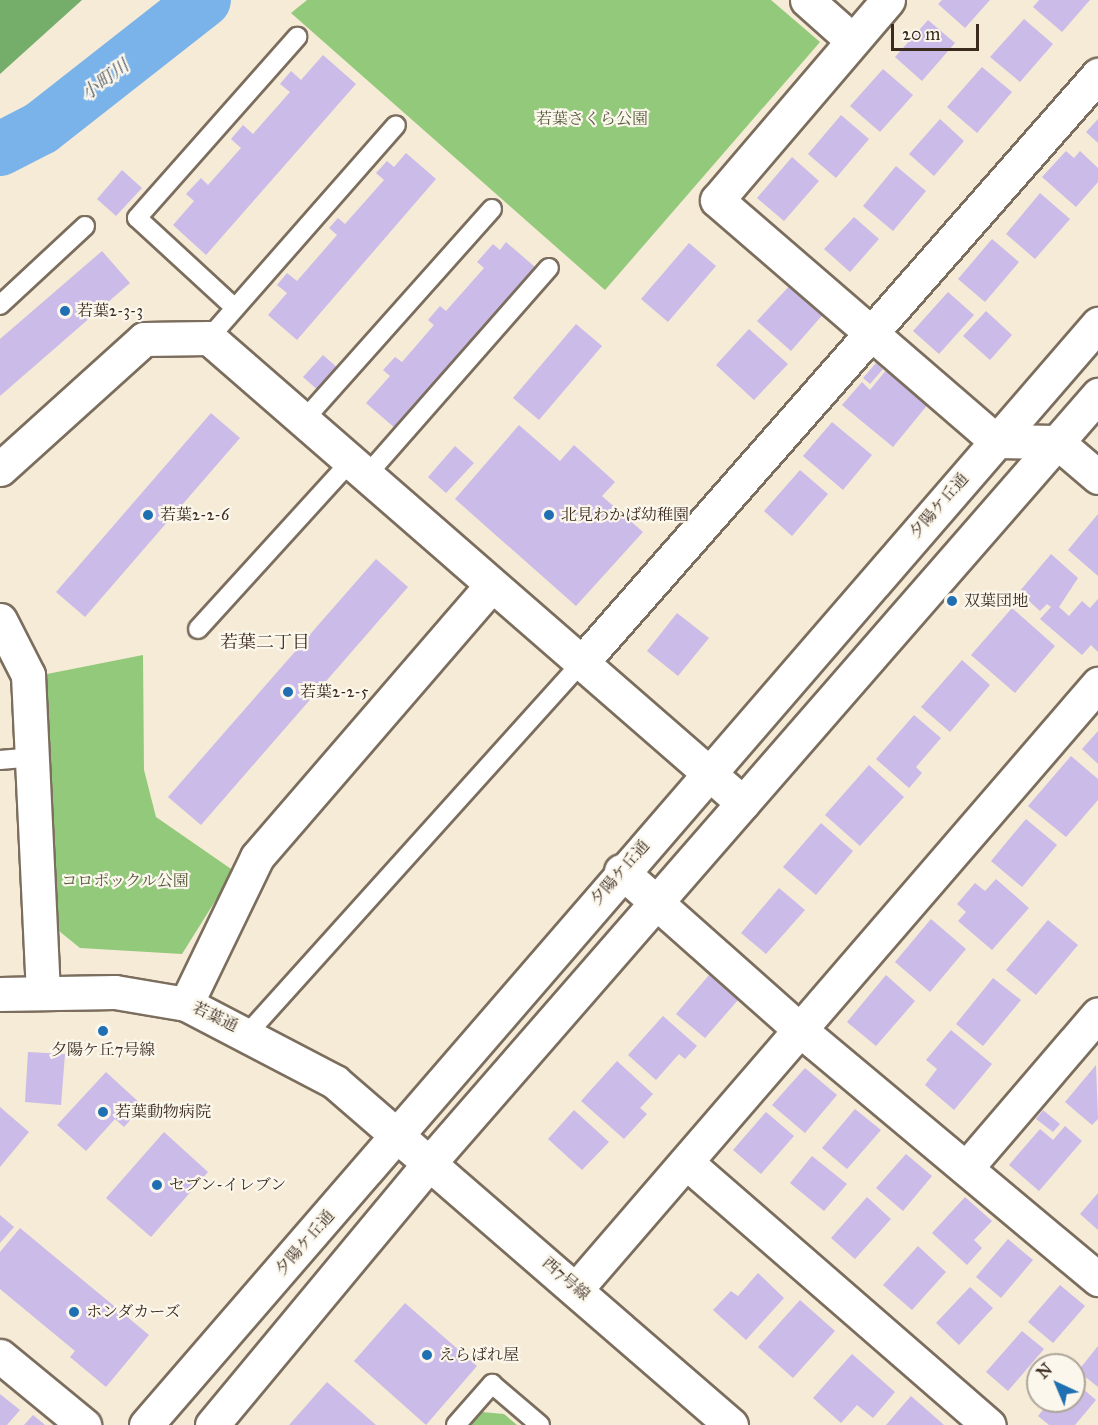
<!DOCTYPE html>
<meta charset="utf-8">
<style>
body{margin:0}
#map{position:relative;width:1098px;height:1425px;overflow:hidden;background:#f6ebd6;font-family:"IM FELL Great Primer","Noto Serif JP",serif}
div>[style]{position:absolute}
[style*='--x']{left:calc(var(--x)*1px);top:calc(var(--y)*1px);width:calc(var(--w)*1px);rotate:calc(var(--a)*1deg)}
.green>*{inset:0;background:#92c97b}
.forest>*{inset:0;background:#75ad6b}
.river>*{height:54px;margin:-27px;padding:0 27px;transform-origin:27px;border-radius:27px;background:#7ab3ea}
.building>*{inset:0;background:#cbbbe8}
.roads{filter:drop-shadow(2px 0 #7c6e5e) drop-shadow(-2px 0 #7c6e5e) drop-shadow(0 2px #7c6e5e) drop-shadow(0 -2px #7c6e5e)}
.lane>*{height:18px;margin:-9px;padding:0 9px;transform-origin:9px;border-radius:9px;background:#fff}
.street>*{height:33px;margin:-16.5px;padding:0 16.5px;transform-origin:16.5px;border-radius:16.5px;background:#fff}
.secondary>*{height:33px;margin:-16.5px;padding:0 16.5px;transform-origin:16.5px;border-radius:16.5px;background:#fff}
.dots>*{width:16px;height:16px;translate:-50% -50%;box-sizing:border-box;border:3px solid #fbf7ec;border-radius:50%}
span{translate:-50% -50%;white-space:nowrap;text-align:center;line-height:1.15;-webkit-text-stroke:4.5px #fbf7ec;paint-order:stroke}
.park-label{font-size:16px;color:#555a3a}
.poi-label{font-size:16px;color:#3b2a1e}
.left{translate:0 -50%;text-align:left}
.street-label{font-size:16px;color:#3b2a1e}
.water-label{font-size:18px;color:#515a65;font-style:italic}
.neighbourhood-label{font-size:18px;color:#3b2a1e}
.north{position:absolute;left:1026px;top:1353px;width:60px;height:60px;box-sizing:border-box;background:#fbf7ec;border:2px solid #aea59a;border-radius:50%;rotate:316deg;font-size:16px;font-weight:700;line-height:24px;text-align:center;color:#3b2a1e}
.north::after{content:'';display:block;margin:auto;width:21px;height:27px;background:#1f6fb2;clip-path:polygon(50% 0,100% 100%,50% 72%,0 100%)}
.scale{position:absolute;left:891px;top:24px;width:88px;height:27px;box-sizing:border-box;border:3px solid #3b2a1e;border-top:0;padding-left:8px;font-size:18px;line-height:21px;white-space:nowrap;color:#3b2a1e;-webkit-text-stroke:4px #fbf7ec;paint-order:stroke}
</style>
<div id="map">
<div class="green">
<i style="clip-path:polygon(307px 0,771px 0,820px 42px,605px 290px,291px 13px)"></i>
<i style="clip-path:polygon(143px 655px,144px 770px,156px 817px,234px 871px,182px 954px,80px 948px,59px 931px,42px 675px)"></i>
<i style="clip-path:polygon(482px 1412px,504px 1414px,517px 1425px,471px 1425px)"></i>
</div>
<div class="forest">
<i style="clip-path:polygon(0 0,82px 0,0 74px)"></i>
</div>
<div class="river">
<i style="--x:0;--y:149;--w:46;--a:-27.1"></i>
<i style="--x:41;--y:128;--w:207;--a:-38.1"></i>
</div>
<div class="building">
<i style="clip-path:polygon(942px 0,990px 0,965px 28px,938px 4px)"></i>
<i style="clip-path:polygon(1039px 0,1090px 0,1062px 32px,1033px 7px)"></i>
<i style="clip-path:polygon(1024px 19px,1053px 44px,1020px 82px,990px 57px)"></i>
<i style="clip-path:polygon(928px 20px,955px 43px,922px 81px,895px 57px)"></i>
<i style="clip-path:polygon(323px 55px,356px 84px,206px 255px,173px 225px,194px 201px,186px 194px,201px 178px,208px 185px,241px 148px,231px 139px,243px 125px,253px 134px,290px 92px,280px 84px,291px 71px,301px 80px)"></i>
<i style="clip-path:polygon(982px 67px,1012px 92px,977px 133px,947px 107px)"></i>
<i style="clip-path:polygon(883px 69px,913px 95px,880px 132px,850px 106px)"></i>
<i style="clip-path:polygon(841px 115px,869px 139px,836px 178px,808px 154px)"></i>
<i style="clip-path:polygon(940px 119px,964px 141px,934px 176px,909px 154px)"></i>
<i style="clip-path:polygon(1098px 119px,1098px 143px,1086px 132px)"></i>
<i style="clip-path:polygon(1066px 151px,1074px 158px,1080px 151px,1098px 168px,1098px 182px,1076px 207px,1042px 177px)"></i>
<i style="clip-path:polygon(406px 153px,436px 179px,297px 340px,268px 315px,287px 293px,277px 285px,287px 273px,297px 281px,337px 235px,329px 228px,338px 218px,345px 224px,384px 180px,376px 173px,387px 161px,394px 167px)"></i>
<i style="clip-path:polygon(792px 157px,819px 181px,784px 221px,757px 198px)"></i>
<i style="clip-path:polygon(896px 166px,926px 191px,893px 231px,863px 206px)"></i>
<i style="clip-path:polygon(122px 170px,142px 188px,116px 216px,97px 199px)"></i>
<i style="clip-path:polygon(1040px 193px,1070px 219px,1035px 259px,1006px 234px)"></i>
<i style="clip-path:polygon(854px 217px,879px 239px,850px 272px,824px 249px)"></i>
<i style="clip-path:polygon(992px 239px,1019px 262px,985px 302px,958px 279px)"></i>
<i style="clip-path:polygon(506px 242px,535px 267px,396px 429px,366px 403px,390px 376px,383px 370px,395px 357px,402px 362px,434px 325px,428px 320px,440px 306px,446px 311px,484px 268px,477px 262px,493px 244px,500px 250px)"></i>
<i style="clip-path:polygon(689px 243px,716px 266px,668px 322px,641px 299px)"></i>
<i style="clip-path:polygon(102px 251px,130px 283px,0 396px,0 339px)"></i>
<i style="clip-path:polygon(793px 282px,826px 311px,791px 351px,757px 321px)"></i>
<i style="clip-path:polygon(948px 292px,974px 315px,939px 354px,913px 331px)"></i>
<i style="clip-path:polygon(986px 311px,1012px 335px,990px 360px,963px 336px)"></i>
<i style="clip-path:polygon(576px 324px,602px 346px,539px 420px,513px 398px)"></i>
<i style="clip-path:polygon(749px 329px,788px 364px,754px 400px,716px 365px)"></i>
<i style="clip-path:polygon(323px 355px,340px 370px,320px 392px,303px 377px)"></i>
<i style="clip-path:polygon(876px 363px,883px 369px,870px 384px,863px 378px)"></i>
<i style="clip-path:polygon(887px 369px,929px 403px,893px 447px,842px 405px,862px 382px,870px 390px)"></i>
<i style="clip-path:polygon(211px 413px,240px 438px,85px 617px,56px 592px)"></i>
<i style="clip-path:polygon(832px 422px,872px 455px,843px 490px,803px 456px)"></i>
<i style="clip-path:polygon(519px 425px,560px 461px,574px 445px,615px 482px,602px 496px,643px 532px,576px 606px,455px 499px)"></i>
<i style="clip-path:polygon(455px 446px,474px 463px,446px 493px,428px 477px)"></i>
<i style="clip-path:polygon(800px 470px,828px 494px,792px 536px,764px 511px)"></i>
<i style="clip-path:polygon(1098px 514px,1098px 576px,1068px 550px)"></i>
<i style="clip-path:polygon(1051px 554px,1078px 578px,1059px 607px,1069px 616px,1082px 601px,1090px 608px,1098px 599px,1098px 652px,1091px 645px,1082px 655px,1040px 619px,1051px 607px,1047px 604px,1040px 611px,1019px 592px)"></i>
<i style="clip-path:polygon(376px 559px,408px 587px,201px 825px,168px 797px)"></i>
<i style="clip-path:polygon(1012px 608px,1055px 646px,1015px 693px,971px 655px)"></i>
<i style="clip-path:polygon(677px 613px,709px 638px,678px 676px,647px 651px)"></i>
<i style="clip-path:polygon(962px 660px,990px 685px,950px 732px,921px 707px)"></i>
<i style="clip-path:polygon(914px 715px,941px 738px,916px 767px,922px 773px,909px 788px,876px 759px)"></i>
<i style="clip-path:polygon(1098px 731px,1098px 764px,1082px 749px)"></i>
<i style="clip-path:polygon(1071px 756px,1098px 779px,1098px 800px,1066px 837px,1028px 806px)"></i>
<i style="clip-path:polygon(869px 765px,904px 797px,860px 846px,825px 815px)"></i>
<i style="clip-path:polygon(1026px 819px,1057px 845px,1022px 887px,991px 861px)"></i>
<i style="clip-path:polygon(821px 823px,853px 851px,816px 895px,783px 867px)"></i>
<i style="clip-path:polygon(996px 879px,1029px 908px,992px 950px,958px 921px,966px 912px,957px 904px,975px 883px,985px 891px)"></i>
<i style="clip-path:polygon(779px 888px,805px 910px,766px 954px,741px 933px)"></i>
<i style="clip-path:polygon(931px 919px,966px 949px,930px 992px,895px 962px)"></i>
<i style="clip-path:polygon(1048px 920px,1078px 945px,1036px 995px,1006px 970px)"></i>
<i style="clip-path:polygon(709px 975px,738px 1000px,705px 1038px,676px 1014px)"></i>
<i style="clip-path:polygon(886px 975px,915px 1001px,876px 1046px,847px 1022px)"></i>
<i style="clip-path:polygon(993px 978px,1021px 1000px,983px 1046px,956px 1024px)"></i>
<i style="clip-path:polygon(663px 1016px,697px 1046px,685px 1059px,679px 1054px,656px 1080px,628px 1055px)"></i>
<i style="clip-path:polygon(951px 1030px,992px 1064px,954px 1110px,925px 1085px,937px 1069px,926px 1060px)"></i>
<i style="clip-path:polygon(28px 1052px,65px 1054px,61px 1105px,25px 1102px)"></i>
<i style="clip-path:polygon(617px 1061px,653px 1094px,640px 1108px,647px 1114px,624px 1139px,581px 1101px)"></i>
<i style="clip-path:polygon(1096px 1065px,1098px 1119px,1092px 1125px,1065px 1102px)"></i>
<i style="clip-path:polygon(805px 1068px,837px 1095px,805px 1133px,772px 1105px)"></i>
<i style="clip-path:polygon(106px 1072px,143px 1106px,124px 1127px,115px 1119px,86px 1151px,57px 1125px)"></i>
<i style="clip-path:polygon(0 1107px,29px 1132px,0 1167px)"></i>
<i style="clip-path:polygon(855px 1109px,881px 1130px,847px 1169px,822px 1148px)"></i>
<i style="clip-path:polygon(574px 1110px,609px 1142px,582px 1170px,548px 1139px)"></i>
<i style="clip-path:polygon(1043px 1110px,1060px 1124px,1053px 1132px,1036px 1119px)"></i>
<i style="clip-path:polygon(766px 1112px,794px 1136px,761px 1174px,733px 1150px)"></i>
<i style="clip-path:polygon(1065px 1126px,1082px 1141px,1039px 1191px,1009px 1165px,1040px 1129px,1053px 1140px)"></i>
<i style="clip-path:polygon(164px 1132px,208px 1172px,151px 1237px,106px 1198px)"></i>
<i style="clip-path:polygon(906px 1154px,932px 1176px,903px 1211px,876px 1188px)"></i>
<i style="clip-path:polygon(812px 1156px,847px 1184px,824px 1211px,790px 1183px)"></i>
<i style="clip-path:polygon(1098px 1193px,1098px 1230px,1080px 1214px)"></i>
<i style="clip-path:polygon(867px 1197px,891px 1219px,855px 1259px,831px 1238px)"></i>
<i style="clip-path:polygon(965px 1197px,992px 1221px,974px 1240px,982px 1248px,967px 1265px,932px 1233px)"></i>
<i style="clip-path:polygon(0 1215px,14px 1227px,0 1243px)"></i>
<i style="clip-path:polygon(20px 1228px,149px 1335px,106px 1387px,70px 1357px,75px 1351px,0 1289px,0 1252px)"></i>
<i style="clip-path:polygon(1008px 1239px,1033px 1260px,1001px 1298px,976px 1277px)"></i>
<i style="clip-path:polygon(918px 1246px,946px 1272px,912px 1310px,883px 1285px)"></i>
<i style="clip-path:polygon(758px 1273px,784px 1298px,746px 1340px,713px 1310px,731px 1291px,738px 1296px)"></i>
<i style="clip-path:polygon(1060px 1285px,1085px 1306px,1053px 1343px,1028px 1322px)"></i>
<i style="clip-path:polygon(970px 1287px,993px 1308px,959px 1345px,936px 1323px)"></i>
<i style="clip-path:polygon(800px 1300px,835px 1331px,793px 1378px,758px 1347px)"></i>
<i style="clip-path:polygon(405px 1303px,477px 1366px,426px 1425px,354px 1361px)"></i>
<i style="clip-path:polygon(1022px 1331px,1044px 1349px,1008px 1391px,986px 1372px)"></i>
<i style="clip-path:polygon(1098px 1346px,1098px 1387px,1078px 1371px)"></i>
<i style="clip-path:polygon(852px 1354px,895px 1392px,873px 1418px,857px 1405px,841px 1423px,813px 1398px)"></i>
<i style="clip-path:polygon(1074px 1381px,1096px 1400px,1075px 1425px,1049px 1425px,1038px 1416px,1050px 1401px,1074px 1401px)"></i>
<i style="clip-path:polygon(327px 1382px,376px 1425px,289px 1425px)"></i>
<i style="clip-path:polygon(0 1394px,20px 1410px,7px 1425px,0 1425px)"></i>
<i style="clip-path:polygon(911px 1396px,944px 1425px,886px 1425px)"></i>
<i style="clip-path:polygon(33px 1415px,45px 1425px,24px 1425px)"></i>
</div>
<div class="roads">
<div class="lane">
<i style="--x:0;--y:305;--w:116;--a:-42.9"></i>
<i style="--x:235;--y:308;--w:133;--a:-137.4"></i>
<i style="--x:137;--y:218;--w:242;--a:-48.5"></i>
<i style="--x:209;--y:338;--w:283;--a:-48.7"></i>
<i style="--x:303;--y:421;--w:284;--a:-48.3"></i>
<i style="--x:366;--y:476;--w:277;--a:-48.7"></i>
<i style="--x:198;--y:629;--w:226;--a:-47.7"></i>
<i style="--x:0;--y:760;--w:32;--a:-5"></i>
<i style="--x:248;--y:1033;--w:499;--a:-48"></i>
<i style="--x:456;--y:1425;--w:55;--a:-48.7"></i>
<i style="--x:492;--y:1384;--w:63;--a:40.5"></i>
</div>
<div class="street">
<i style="--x:807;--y:0;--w:60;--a:41.6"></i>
<i style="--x:888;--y:0;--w:263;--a:130.5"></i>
<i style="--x:717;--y:200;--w:369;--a:40.8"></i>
<i style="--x:996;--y:441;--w:61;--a:0.9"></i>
<i style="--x:1057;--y:442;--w:54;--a:40.5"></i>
<i style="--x:0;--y:469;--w:194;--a:-42.1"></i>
<i style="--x:144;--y:339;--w:65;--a:-0.9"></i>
<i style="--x:209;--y:338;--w:708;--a:41.05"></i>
<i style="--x:0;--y:620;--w:62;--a:63"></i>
<i style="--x:28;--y:675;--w:314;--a:87.3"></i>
<i style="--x:582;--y:662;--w:782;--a:-48.68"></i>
<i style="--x:621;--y:871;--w:238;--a:41.6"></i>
<i style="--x:799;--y:1029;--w:390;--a:39.9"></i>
<i style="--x:186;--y:1004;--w:163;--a:-64.2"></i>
<i style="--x:257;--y:857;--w:358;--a:-49.2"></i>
<i style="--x:686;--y:1162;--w:401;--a:41"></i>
<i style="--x:967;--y:1167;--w:201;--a:-49.4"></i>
<i style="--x:577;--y:1288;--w:798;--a:-49.22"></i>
<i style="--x:0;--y:1356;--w:109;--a:39.4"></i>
</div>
<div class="secondary">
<i style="--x:0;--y:994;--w:115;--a:-1"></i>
<i style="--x:115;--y:992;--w:72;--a:9.6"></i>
<i style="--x:186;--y:1004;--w:168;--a:27.6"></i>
<i style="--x:335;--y:1082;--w:524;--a:40.9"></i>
<i style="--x:146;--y:1425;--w:1456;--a:-49.15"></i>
<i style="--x:212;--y:1425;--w:343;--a:-50.3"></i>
<i style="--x:431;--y:1161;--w:1016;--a:-48.95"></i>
</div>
</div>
<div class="dots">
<i style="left:65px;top:311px;background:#1f6fb2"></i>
<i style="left:148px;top:515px;background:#1f6fb2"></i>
<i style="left:549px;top:515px;background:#1f6fb2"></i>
<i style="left:952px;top:601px;background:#1f6fb2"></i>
<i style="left:288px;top:692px;background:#1f6fb2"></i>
<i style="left:103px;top:1031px;background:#1f6fb2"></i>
<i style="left:103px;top:1112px;background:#1f6fb2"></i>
<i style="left:157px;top:1185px;background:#1f6fb2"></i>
<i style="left:74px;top:1312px;background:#1f6fb2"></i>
<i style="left:427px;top:1355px;background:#1f6fb2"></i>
</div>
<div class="park-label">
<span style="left:592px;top:119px">若葉さくら公園</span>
<span style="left:125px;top:881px">コロポックル公園</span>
</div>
<div class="poi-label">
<span class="left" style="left:77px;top:311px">若葉2-3-3</span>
<span class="left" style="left:160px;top:515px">若葉2-2-6</span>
<span class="left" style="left:561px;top:515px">北見わかば幼稚園</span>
<span class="left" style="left:964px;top:601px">双葉団地</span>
<span class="left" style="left:300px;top:692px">若葉2-2-5</span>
<span style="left:103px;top:1050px">夕陽ケ丘7号線</span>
<span class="left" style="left:115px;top:1112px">若葉動物病院</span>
<span class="left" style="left:169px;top:1185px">セブン-イレブン</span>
<span class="left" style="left:86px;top:1312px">ホンダカーズ</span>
<span class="left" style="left:439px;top:1355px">えらばれ屋</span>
</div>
<div class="street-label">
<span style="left:939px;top:506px;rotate:-49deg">夕陽ケ丘通</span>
<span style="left:620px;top:873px;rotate:-49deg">夕陽ケ丘通</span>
<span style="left:215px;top:1017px;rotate:25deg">若葉通</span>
<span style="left:305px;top:1243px;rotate:-49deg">夕陽ケ丘通</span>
<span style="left:566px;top:1279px;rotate:41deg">西7号線</span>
</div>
<div class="water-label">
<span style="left:105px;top:80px;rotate:-37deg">小町川</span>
</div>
<div class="neighbourhood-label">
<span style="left:265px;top:642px">若葉二丁目</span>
</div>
<div class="north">N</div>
<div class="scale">20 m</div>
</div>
